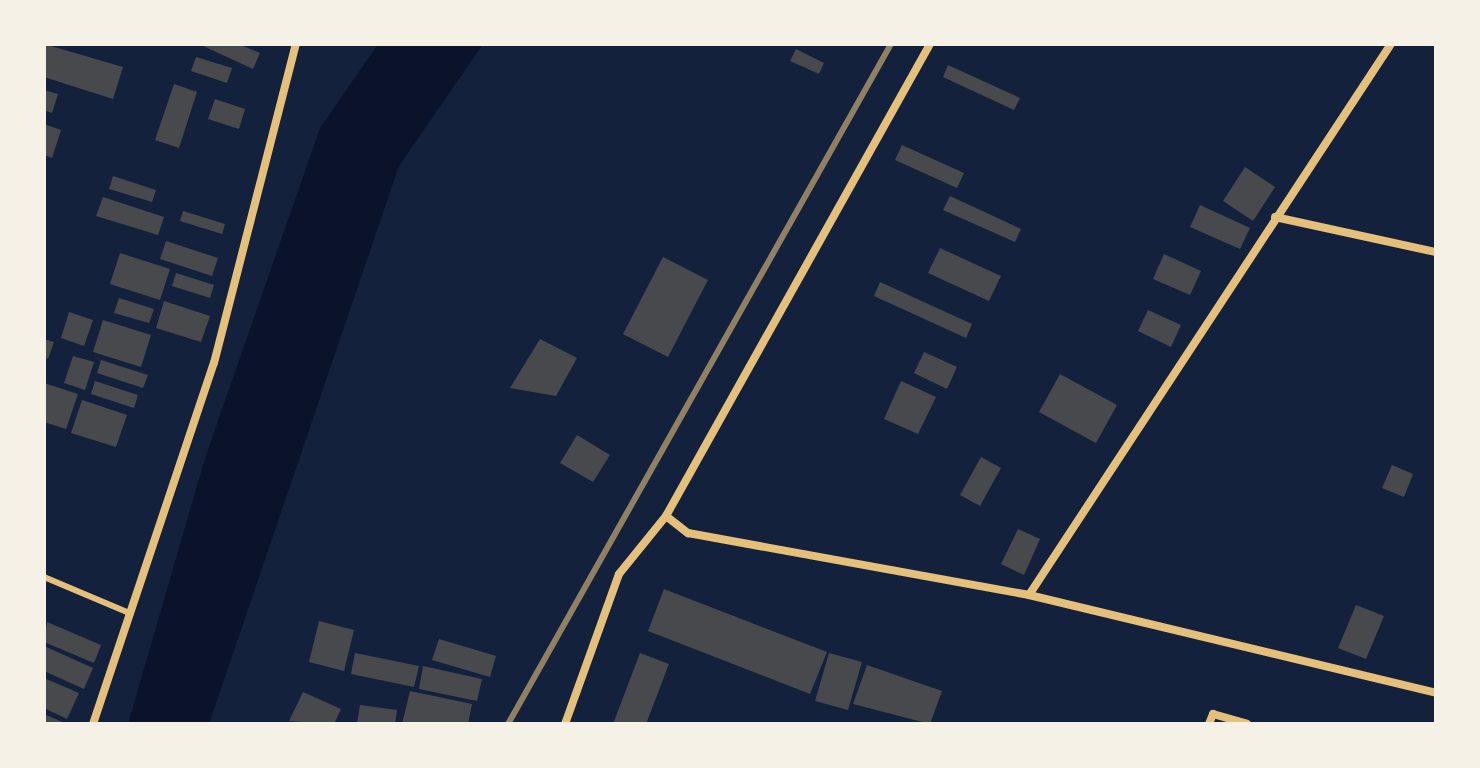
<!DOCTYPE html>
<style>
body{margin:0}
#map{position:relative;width:1480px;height:768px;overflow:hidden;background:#14213d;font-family:Overpass,sans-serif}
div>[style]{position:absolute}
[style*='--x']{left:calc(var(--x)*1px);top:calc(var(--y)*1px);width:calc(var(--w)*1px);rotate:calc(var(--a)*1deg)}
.water>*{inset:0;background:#0b132b}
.building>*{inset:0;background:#48494c}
.service>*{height:6px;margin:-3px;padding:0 3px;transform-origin:3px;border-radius:3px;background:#e5c07b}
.minor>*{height:8px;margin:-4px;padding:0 4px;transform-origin:4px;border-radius:4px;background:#e5c07b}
.rail>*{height:6px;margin:-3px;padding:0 3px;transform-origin:3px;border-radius:3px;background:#918062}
span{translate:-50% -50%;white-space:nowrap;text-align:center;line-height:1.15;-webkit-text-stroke:8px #f6f1e7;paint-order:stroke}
.frame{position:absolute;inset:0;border:46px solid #f6f1e7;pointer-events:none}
</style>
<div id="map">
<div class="water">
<i style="clip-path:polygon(378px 44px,483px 44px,399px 166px,209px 724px,128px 724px,205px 458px,320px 128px)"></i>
</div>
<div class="building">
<i style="clip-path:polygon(44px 44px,123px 67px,113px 99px,44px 77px)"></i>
<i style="clip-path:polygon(199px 44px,238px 44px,260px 53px,253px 69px)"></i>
<i style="clip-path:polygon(796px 49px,824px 63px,819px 74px,790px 61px)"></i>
<i style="clip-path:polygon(196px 57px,232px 68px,227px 83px,191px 71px)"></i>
<i style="clip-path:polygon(948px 65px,1020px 98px,1014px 110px,943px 77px)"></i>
<i style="clip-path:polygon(174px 84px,197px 92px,179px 148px,155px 140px)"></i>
<i style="clip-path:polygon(44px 90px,58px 94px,52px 113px,44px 110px)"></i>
<i style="clip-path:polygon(215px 99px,245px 109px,239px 129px,208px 119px)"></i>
<i style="clip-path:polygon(44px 124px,61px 130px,52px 158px,44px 155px)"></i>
<i style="clip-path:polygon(902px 145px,964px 173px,957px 188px,895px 160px)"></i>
<i style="clip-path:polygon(1245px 167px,1275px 187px,1253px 221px,1223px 201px)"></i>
<i style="clip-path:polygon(113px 176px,156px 190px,152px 202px,109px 189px)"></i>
<i style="clip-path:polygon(950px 196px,1021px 229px,1015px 242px,943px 210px)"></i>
<i style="clip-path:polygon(103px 197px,164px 217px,158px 235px,96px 216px)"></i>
<i style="clip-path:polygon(1200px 205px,1250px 228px,1240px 249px,1190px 227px)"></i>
<i style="clip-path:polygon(183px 211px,225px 224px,222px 234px,180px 221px)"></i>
<i style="clip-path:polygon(166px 241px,218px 258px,212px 276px,160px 259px)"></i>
<i style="clip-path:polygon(940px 248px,1001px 276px,989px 301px,928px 273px)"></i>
<i style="clip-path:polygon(120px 253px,170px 269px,160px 300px,110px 284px)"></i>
<i style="clip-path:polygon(1164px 254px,1201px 271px,1190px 295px,1153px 279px)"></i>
<i style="clip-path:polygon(663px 257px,708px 280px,668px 357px,623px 334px)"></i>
<i style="clip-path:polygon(176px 273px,214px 285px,210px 298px,172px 286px)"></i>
<i style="clip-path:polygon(880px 282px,972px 324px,966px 338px,874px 296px)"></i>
<i style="clip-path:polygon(119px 298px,154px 309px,149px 323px,114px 313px)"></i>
<i style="clip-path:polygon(164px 301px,210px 316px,201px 342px,156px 328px)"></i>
<i style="clip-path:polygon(1148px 310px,1181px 325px,1171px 347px,1138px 331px)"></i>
<i style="clip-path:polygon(69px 312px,93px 320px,84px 346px,61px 338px)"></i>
<i style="clip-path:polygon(103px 320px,151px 335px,141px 367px,93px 352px)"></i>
<i style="clip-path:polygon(44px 339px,54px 342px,48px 359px,44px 357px)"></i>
<i style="clip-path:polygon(540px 339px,577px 358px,556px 396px,510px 388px)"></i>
<i style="clip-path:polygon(924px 352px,957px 367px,947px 389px,914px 373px)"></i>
<i style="clip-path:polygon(73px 356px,94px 362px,85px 390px,64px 383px)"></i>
<i style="clip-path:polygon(101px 360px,148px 375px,143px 388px,97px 373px)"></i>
<i style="clip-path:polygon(1060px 374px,1117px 405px,1096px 443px,1039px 412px)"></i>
<i style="clip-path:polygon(95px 381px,138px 395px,134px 408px,91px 394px)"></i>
<i style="clip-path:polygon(901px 381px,936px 397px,918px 434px,884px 419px)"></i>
<i style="clip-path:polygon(44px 383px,78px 394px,66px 429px,44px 422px)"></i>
<i style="clip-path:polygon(82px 400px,127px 415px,116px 447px,71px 433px)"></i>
<i style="clip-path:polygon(577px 435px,610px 455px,593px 482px,560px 463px)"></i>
<i style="clip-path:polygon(981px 457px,1001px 468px,980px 506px,960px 495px)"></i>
<i style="clip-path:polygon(1392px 465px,1413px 474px,1404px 497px,1382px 488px)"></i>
<i style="clip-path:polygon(1018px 529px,1040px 539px,1024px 575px,1001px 564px)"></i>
<i style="clip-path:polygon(664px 589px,827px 652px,810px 694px,648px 631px)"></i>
<i style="clip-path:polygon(1356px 605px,1384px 616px,1366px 659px,1338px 648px)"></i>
<i style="clip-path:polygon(319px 621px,354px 630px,344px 671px,309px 662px)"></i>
<i style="clip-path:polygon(47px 622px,101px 645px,94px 663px,44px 642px)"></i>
<i style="clip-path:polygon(439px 639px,496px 656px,490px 677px,432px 660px)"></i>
<i style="clip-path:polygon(44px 646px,93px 668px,84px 689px,44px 671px)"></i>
<i style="clip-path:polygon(355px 653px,419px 666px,414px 687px,351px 674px)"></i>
<i style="clip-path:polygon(640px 653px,669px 664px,646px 724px,613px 724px)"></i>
<i style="clip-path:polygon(829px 653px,862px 662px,848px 710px,815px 701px)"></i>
<i style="clip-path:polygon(867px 665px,942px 691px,930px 724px,853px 704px)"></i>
<i style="clip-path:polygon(423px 666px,482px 679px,477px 701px,419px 689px)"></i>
<i style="clip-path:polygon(44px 678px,79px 693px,67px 719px,44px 708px)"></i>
<i style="clip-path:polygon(410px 691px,472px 704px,468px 724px,402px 724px)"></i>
<i style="clip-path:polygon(303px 692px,341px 709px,334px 724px,289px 721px)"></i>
<i style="clip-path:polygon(360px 705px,397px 710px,395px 724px,357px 724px)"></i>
<i style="clip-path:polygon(44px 714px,67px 724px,44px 724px)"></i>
</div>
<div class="service">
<i style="--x:44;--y:577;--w:90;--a:22.9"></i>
</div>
<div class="minor">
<i style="--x:1275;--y:217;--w:165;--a:12.3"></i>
<i style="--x:666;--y:516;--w:28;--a:38"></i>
<i style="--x:688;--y:533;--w:347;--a:10.3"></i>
<i style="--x:1029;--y:595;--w:419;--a:13.5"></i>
<i style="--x:1029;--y:595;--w:659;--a:-56.7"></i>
<i style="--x:93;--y:724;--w:381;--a:-71.5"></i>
<i style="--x:214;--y:363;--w:329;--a:-75.6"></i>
<i style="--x:565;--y:724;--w:159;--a:-70.2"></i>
<i style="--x:619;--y:574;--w:75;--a:-51"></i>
<i style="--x:666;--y:516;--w:541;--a:-60.78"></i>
<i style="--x:1209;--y:724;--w:11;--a:-68"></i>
<i style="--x:1213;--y:714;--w:35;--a:16"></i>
</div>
<div class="rail">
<i style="--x:508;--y:724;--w:780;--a:-60.61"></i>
</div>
<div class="frame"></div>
</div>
